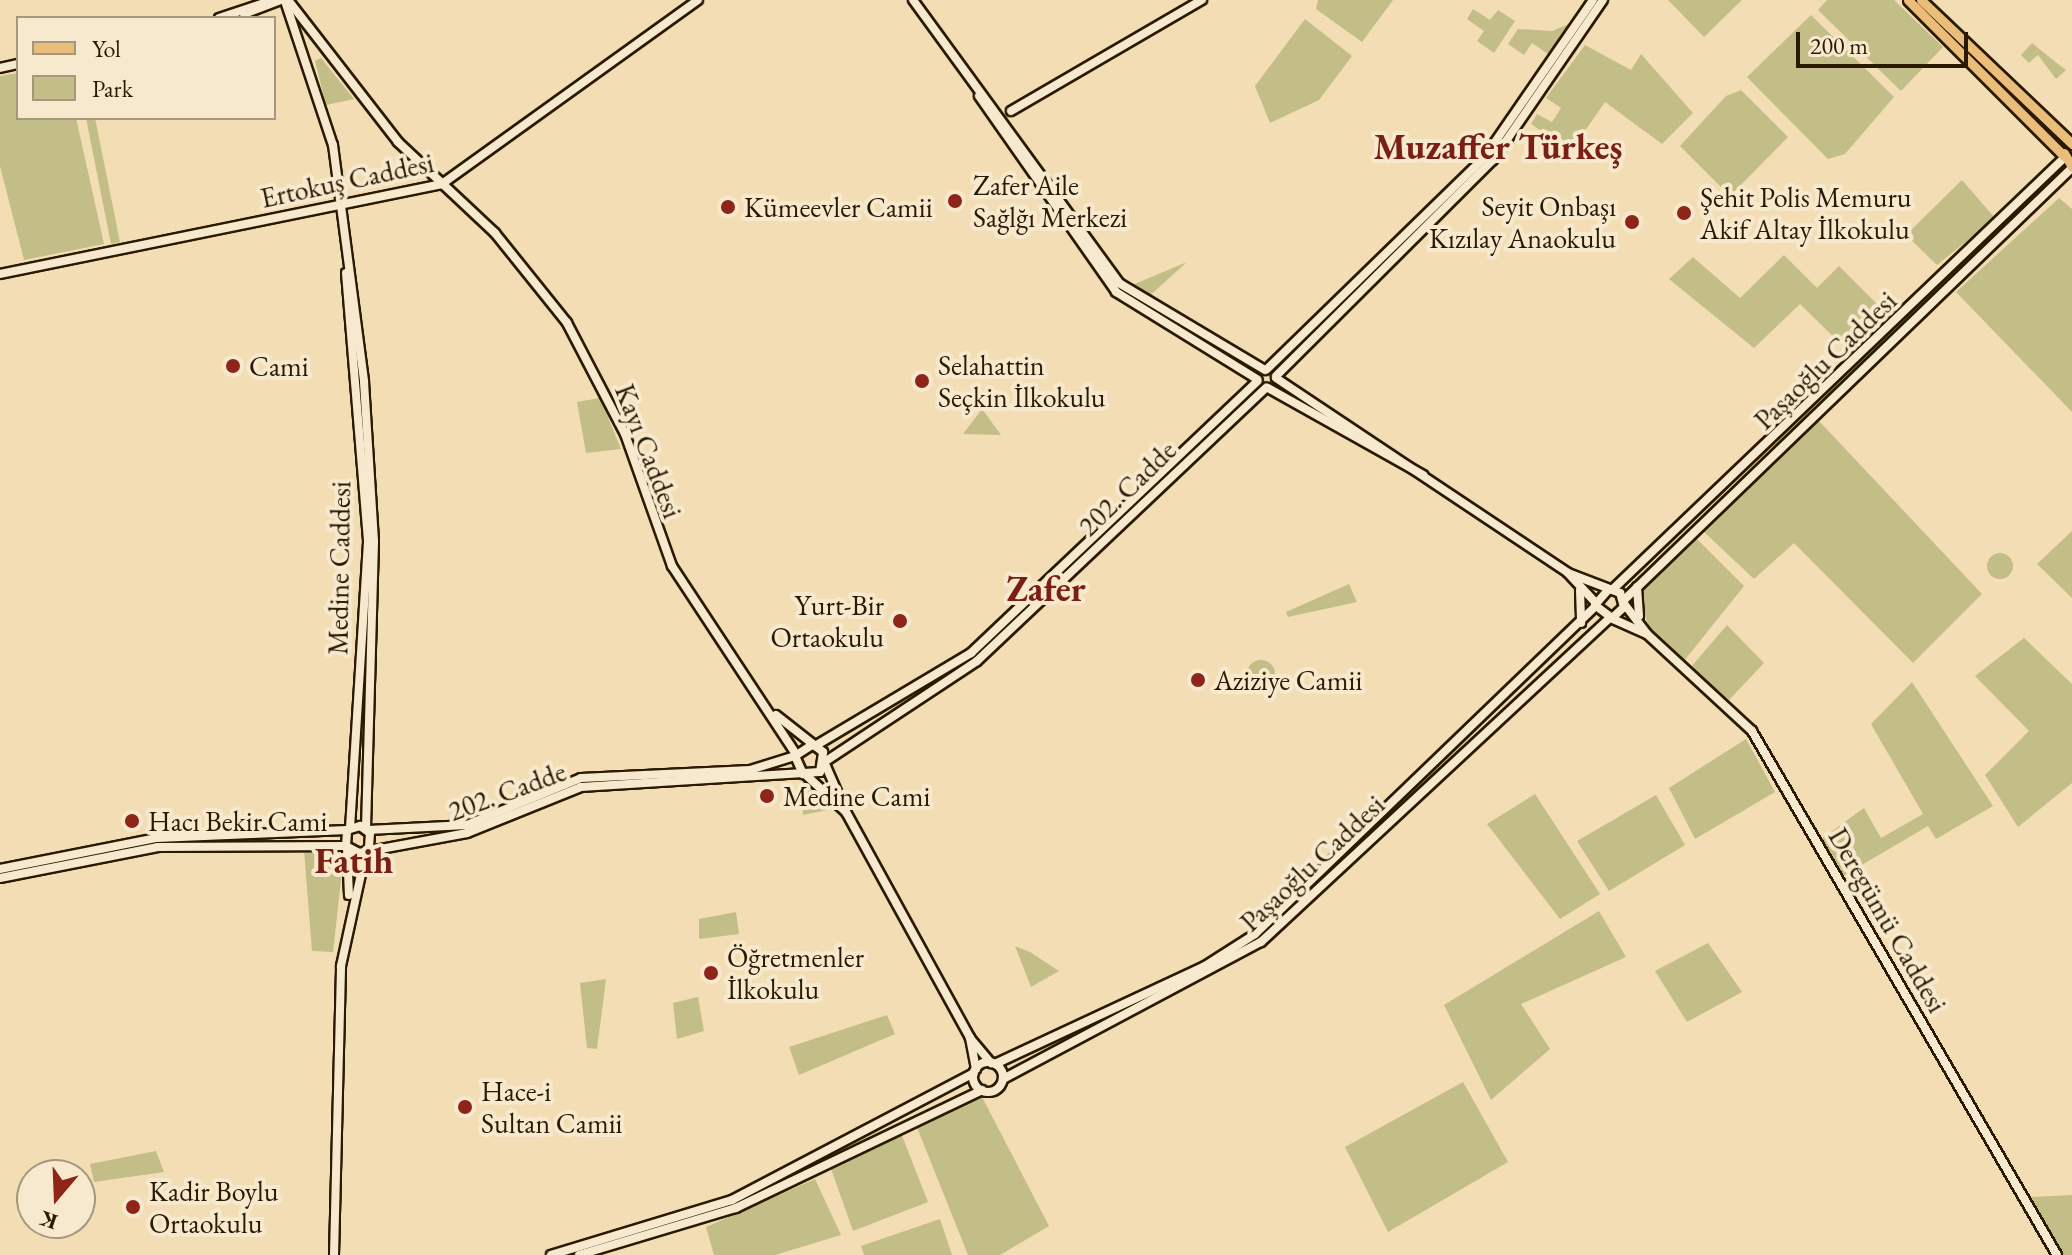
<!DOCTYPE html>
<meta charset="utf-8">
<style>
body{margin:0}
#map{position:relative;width:2072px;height:1255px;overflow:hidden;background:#f3ddb4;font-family:"EB Garamond",serif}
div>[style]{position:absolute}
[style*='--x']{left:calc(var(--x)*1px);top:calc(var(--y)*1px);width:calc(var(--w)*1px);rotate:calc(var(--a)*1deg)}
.green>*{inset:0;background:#c3be87}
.round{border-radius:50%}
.roads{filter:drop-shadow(2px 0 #2a1a02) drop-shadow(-2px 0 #2a1a02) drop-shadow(0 2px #2a1a02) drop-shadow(0 -2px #2a1a02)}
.secondary>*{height:8px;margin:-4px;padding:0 4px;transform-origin:4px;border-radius:4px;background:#f7e9ce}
.secondary>.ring{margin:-4px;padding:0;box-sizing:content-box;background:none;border:8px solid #f7e9ce;border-radius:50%}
.primary>*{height:9px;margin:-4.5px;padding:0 4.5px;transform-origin:4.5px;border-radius:4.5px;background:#eabe7a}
.dots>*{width:22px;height:22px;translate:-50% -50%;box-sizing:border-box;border:4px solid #f7e9ce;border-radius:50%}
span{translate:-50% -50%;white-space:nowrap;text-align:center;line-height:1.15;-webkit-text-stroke:8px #f7e9ce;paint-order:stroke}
.street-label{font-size:28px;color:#2a1a02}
.poi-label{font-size:28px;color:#2a1a02}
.left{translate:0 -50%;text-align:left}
.right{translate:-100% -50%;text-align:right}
.district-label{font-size:36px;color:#7a1f14;font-weight:700}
.legend{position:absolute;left:16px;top:16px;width:260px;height:104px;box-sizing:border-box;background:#f7e9ce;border:2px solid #a5967c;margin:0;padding:10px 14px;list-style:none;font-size:24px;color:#2a1a02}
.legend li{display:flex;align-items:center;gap:16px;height:40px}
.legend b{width:40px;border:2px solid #a5967c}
.north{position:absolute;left:16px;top:1159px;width:80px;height:80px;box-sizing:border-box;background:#f7e9ce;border:2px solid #a5967c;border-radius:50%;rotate:199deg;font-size:22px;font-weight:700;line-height:32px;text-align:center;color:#2a1a02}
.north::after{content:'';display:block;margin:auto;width:28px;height:36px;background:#8f2418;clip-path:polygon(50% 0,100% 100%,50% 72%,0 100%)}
.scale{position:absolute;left:1796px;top:32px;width:172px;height:36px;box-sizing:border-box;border:4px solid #2a1a02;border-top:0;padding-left:10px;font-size:24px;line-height:28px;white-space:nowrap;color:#2a1a02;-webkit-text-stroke:6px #f7e9ce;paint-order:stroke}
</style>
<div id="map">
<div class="green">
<i style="clip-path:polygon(1318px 0,1393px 0,1362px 42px,1316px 9px)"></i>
<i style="clip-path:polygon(1668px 0,1742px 0,1704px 37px)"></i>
<i style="clip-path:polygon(1827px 0,1894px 0,1943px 47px,1901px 91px,1818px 10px)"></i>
<i style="clip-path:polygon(1912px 0,2062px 141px,2060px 144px)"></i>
<i style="clip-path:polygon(1473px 9px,1490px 20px,1498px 10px,1515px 21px,1494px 53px,1477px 41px,1484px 31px,1467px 19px)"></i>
<i style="clip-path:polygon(1811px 15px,1894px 97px,1845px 154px,1828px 159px,1747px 77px)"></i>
<i style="clip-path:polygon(1305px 19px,1352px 56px,1319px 100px,1270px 123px,1255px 86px)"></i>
<i style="clip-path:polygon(1569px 24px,1548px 54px,1532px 43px,1524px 55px,1508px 44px,1518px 29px,1552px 31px)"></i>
<i style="clip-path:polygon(2032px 43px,2053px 60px,2066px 70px,2056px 79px,2038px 55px,2029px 63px,2021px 55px)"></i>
<i style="clip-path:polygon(1585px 45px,1631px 70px,1641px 54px,1693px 113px,1662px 144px,1605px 102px,1571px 151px,1531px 124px,1537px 114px,1552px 122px,1561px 108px,1546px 98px)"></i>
<i style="clip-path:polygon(321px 58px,354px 99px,326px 105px,315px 61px)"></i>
<i style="clip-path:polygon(18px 73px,18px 118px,76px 118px,104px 244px,24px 260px,0 166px,0 76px)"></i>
<i style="clip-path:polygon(1741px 90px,1788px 137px,1730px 196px,1680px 146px,1726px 96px)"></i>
<i style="clip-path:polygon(86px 118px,95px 118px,120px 242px,111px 244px)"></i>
<i style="clip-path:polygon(1962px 180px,1995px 218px,1937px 265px,1906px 235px)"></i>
<i style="clip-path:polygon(2059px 198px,2072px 209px,2072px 412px,1956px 292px)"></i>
<i style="clip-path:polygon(1784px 255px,1817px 288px,1839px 266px,1889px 316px,1851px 354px,1800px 304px,1754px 348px,1669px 279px,1693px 257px,1740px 298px)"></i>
<i style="clip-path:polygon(1187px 262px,1146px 299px,1130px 286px)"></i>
<i style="clip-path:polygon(600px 398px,621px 449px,586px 453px,577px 402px)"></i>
<i style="clip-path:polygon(982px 409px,1001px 435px,963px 434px)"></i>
<i style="clip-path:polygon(1819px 421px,1982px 594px,1913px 663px,1794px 543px,1754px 579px,1703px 531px)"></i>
<i style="clip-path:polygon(2072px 531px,2072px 598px,2037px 564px)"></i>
<i style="clip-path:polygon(1695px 537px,1744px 586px,1684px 661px,1650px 630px,1637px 592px)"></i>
<i class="round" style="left:1987px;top:553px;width:26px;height:26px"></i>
<i style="clip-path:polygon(1349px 584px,1357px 602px,1288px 617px,1286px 612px)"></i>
<i style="clip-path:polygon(1727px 625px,1764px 663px,1729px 700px,1691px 667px)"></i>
<i style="clip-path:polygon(2024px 638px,2072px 684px,2072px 783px,2018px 827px,1985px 775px,2029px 731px,1975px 676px)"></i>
<i class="round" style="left:1247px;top:660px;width:28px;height:28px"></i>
<i style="clip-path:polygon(1912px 682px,1993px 806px,1936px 839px,1928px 826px,1843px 876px,1821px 839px,1864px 808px,1881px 838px,1923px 814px,1871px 724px)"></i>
<i style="clip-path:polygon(1746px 739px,1775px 792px,1695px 839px,1669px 788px)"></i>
<i style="clip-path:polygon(802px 782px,831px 807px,832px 809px,803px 815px)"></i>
<i style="clip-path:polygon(1535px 794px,1600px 894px,1560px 919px,1487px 824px)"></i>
<i style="clip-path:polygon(1656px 795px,1685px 845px,1609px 891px,1577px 841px)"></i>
<i style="clip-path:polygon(304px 850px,325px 850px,342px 871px,333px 952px,312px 951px)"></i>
<i style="clip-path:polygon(1599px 911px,1626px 957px,1521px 1004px,1550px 1049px,1491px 1100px,1444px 1005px)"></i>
<i style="clip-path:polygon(736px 912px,739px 934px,699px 939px,699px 919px)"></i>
<i style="clip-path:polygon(1708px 943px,1742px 992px,1687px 1022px,1655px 971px)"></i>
<i style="clip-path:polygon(1015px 946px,1030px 952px,1059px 971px,1031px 987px)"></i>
<i style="clip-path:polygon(606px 979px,597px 1049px,587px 1048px,580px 983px)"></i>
<i style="clip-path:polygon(698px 997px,704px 1031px,677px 1039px,673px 1003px)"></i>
<i style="clip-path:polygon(887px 1015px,895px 1034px,799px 1075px,789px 1047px)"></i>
<i style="clip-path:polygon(1463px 1082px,1508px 1162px,1388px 1232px,1345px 1147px)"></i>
<i style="clip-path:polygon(982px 1097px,1049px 1226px,1000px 1255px,968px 1255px,916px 1125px)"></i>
<i style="clip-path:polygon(901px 1133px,928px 1202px,853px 1231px,831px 1169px)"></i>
<i style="clip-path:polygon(156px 1151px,164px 1172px,94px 1182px,90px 1164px)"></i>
<i style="clip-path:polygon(815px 1179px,841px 1235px,775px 1255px,714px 1255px,706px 1227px)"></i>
<i style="clip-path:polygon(2072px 1195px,2072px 1255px,2063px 1255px,2031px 1197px)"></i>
<i style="clip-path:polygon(940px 1219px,952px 1255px,864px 1255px,861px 1246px)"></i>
</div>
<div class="roads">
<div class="secondary">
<i style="--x:288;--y:0;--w:180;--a:52.2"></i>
<i style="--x:398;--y:142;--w:133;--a:43.2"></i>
<i style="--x:495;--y:233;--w:115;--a:51.3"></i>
<i style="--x:567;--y:323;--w:125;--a:62.4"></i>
<i style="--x:625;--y:434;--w:140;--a:70.4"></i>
<i style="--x:672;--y:566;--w:225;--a:56.6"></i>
<i style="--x:913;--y:0;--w:350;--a:53.9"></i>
<i style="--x:1119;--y:283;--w:170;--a:30.8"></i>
<i style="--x:285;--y:1;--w:152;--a:71.6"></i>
<i style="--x:333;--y:145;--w:239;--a:82.5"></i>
<i style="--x:364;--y:382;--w:160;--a:86.4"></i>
<i style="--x:374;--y:542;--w:286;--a:91.6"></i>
<i style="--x:244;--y:14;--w:40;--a:-21"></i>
<i style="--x:219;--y:18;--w:57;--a:-18.4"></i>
<i style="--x:0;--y:68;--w:18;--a:-13"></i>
<i style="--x:979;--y:96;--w:239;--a:55"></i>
<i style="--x:1116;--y:292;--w:166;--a:31.7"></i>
<i style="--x:1011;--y:111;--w:221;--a:-30.2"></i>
<i style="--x:346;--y:273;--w:270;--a:85.3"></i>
<i style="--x:368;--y:542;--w:287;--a:93.6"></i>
<i style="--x:0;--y:274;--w:451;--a:-11.5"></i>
<i style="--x:442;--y:184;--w:315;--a:-35.7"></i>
<i style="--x:1267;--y:369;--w:303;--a:-44.2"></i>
<i style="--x:1484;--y:158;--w:192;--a:-55.4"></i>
<i style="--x:1276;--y:376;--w:306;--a:-44.9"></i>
<i style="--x:1493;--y:160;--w:194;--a:-55.5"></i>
<i style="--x:1276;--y:378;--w:351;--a:33.7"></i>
<i style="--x:1268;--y:388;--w:178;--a:29.3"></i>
<i style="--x:1637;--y:587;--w:29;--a:86"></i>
<i style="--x:1580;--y:590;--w:33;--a:88"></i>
<i style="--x:1612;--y:590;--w:625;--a:-43.7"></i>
<i style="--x:1624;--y:600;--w:622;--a:-43.96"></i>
<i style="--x:1595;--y:602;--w:40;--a:-133"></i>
<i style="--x:1568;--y:573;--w:56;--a:21"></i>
<i style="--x:1620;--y:593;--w:15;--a:74"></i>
<i style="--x:1624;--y:607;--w:16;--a:137"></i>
<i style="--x:1612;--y:618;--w:21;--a:-143"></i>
<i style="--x:1595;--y:605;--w:20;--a:-49"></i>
<i style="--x:1613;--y:619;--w:37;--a:24"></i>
<i style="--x:1647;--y:634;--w:39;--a:-127"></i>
<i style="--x:1647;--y:634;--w:143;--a:42.7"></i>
<i style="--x:1752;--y:731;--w:606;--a:59.8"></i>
<i style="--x:815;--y:746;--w:182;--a:-30.8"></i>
<i style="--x:971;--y:653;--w:395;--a:-43.5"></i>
<i style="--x:826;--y:761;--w:181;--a:-33.5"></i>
<i style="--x:977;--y:661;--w:398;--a:-43.4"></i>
<i style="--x:803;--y:774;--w:20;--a:-114"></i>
<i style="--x:795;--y:756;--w:20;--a:-33"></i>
<i style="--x:807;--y:776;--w:53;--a:42.7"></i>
<i style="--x:846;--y:812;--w:52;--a:-113.6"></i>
<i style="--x:846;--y:812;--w:258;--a:61.2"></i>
<i style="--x:368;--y:830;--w:99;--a:-2.9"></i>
<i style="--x:467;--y:825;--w:123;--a:-22.4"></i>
<i style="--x:581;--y:778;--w:169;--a:-2.7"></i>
<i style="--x:750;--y:770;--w:47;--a:-17.3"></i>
<i style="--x:346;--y:846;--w:15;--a:28"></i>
<i style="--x:359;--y:853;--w:110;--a:-10.5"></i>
<i style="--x:467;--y:833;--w:123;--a:-22"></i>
<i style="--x:581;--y:787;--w:239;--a:-3.6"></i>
<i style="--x:820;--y:772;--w:20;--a:-81"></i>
<i style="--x:823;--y:752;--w:60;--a:-141.8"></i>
<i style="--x:346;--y:846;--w:16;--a:-86"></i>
<i style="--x:347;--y:830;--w:14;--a:-17"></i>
<i style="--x:360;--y:826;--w:12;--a:35"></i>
<i style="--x:370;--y:833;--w:15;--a:94"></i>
<i style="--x:347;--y:848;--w:47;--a:87.6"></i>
<i style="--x:0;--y:869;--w:160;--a:-11.2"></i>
<i style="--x:157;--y:838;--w:190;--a:-2.4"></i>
<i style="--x:0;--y:878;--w:161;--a:-11.1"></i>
<i style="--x:158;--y:847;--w:188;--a:-0.3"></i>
<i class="ring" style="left:973px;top:1062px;width:22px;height:22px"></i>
<i style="--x:995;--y:1064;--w:232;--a:-25"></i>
<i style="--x:1205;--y:966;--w:59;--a:-32.6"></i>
<i style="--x:1255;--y:934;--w:472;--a:-43.9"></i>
<i style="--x:976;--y:1069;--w:32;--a:-101"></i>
<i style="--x:970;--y:1038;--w:33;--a:50"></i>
<i style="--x:1003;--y:1079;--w:292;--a:-28"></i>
<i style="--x:1261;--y:942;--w:474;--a:-42.9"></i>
<i style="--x:334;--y:1255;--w:289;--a:-88.6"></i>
<i style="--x:341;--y:966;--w:118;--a:-77.7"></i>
<i style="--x:551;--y:1255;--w:189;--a:-16.9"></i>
<i style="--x:732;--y:1200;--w:273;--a:-27.7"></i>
<i style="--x:579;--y:1255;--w:164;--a:-16.7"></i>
<i style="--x:736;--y:1208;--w:273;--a:-25.6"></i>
</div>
<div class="primary">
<i style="--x:1908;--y:0;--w:221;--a:45"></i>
<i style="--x:1921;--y:0;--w:209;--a:43.6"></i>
<i style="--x:2064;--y:153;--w:16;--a:60"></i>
</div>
</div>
<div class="dots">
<i style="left:955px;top:201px;background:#8f2418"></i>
<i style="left:728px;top:207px;background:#8f2418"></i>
<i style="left:1684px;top:213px;background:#8f2418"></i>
<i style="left:1632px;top:222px;background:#8f2418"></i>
<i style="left:233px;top:366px;background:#8f2418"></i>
<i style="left:922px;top:381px;background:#8f2418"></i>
<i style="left:900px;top:621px;background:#8f2418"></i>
<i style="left:1198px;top:680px;background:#8f2418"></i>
<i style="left:767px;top:796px;background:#8f2418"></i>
<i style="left:132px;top:821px;background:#8f2418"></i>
<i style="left:711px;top:973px;background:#8f2418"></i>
<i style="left:465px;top:1107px;background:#8f2418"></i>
<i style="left:133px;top:1207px;background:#8f2418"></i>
</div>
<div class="street-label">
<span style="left:347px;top:180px;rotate:-12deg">Ertokuş Caddesi</span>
<span style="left:1825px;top:360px;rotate:-44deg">Paşaoğlu Caddesi</span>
<span style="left:649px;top:451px;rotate:69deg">Kayı Caddesi</span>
<span style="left:1127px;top:488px;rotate:-44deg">202. Cadde</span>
<span style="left:339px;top:568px;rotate:-89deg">Medine Caddesi</span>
<span style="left:507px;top:791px;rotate:-20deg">202. Cadde</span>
<span style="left:1312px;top:863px;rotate:-43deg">Paşaoğlu Caddesi</span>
<span style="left:1888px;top:920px;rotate:60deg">Deregümü Caddesi</span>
</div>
<div class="poi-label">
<span class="left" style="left:973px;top:201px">Zafer Aile<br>Sağlğı Merkezi</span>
<span class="left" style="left:1700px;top:213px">Şehit Polis Memuru<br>Akif Altay İlkokulu</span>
<span class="right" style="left:1616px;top:222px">Seyit Onbaşı<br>Kızılay Anaokulu</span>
<span class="left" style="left:744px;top:207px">Kümeevler Camii</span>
<span class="left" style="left:938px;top:381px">Selahattin<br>Seçkin İlkokulu</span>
<span class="left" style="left:249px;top:366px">Cami</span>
<span class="right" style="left:884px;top:621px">Yurt-Bir<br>Ortaokulu</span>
<span class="left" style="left:1214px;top:680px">Aziziye Camii</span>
<span class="left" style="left:783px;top:796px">Medine Cami</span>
<span class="left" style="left:148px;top:821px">Hacı Bekir Cami</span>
<span class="left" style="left:727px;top:973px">Öğretmenler<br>İlkokulu</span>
<span class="left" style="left:481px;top:1107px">Hace-i<br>Sultan Camii</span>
<span class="left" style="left:149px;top:1207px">Kadir Boylu<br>Ortaokulu</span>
</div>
<div class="district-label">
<span style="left:1498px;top:147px">Muzaffer Türkeş</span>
<span style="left:1046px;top:589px">Zafer</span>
<span style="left:354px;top:861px">Fatih</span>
</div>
<ul class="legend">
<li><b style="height:10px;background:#eabe7a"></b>Yol</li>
<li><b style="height:22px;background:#c3be87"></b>Park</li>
</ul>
<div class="north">K</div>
<div class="scale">200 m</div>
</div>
